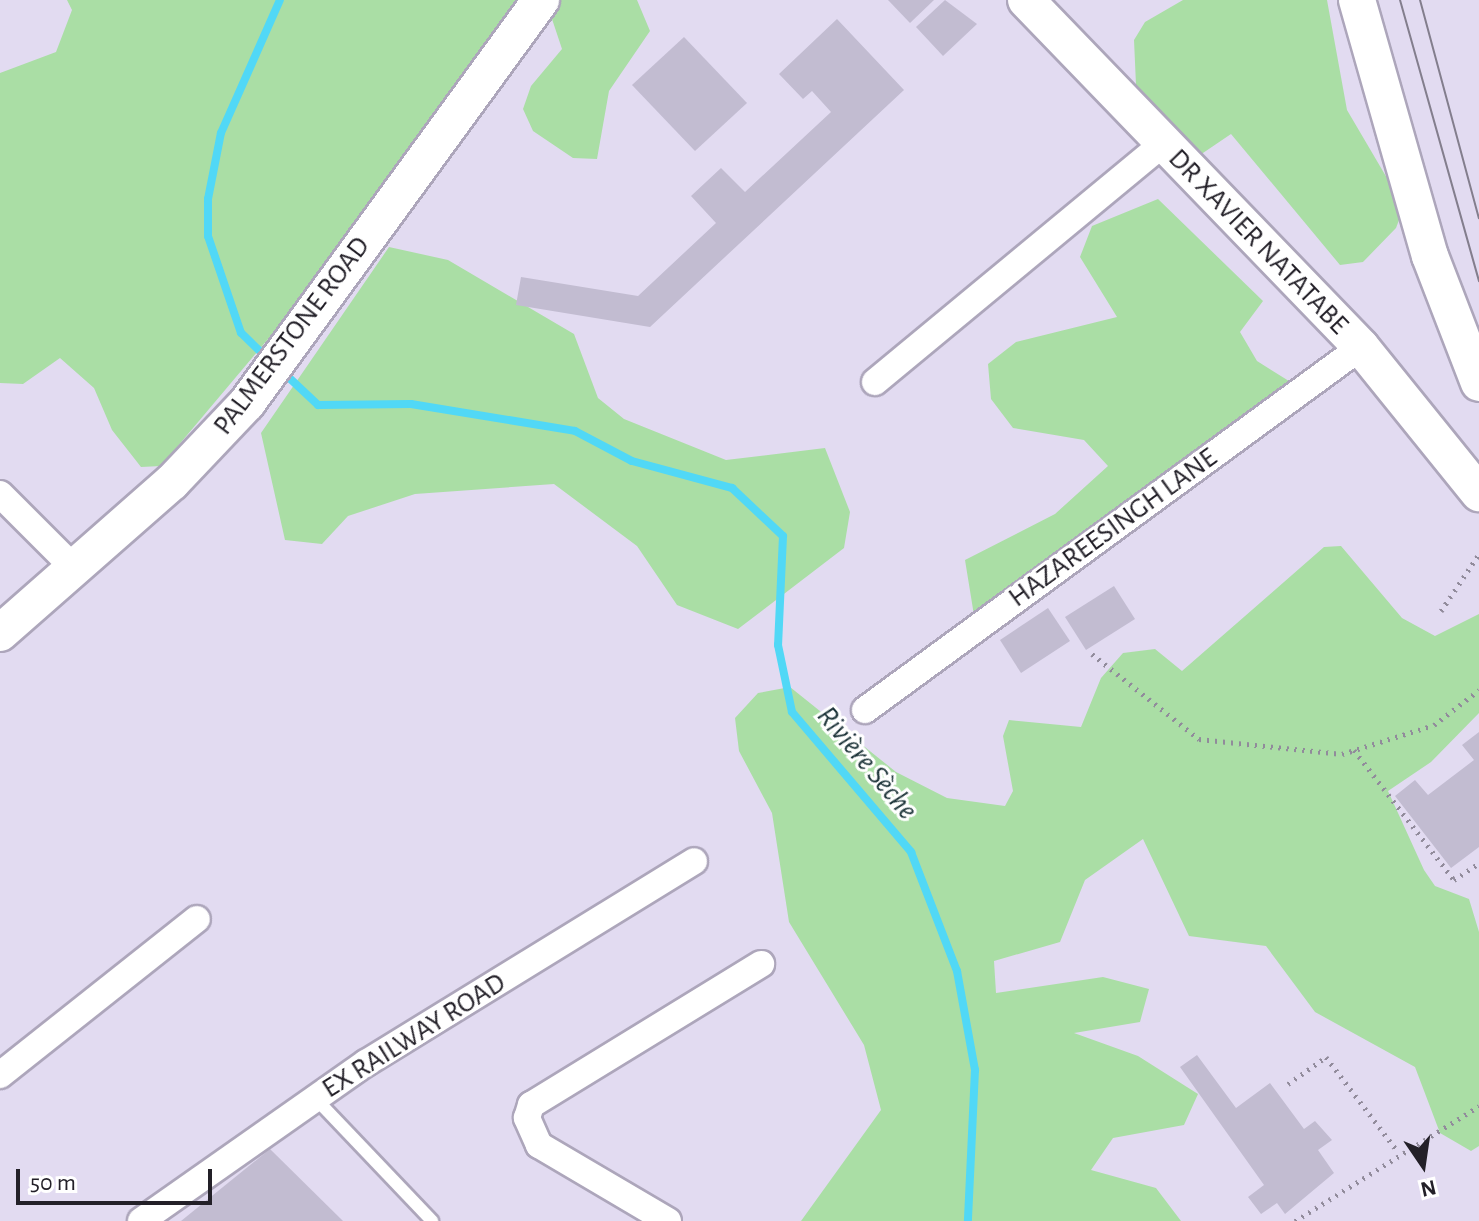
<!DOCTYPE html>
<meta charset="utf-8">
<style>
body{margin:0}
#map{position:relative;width:1479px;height:1221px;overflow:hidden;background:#e2dbf1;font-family:"Alegreya Sans",sans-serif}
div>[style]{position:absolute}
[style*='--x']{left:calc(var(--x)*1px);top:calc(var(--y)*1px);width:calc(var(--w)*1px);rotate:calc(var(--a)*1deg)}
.green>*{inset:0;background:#aadea5}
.stream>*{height:8px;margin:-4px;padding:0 4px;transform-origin:4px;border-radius:4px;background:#51d8f6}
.building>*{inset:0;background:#c2bcd1}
.path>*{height:5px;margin-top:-2.5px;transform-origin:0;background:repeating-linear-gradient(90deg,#918b9b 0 2px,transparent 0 8px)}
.roads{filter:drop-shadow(2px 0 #ada6bb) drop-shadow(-2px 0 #ada6bb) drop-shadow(0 2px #ada6bb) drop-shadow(0 -2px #ada6bb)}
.service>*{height:12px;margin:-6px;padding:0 6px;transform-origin:6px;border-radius:6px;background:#fff}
.minor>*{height:26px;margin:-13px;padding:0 13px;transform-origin:13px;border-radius:13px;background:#fff}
.secondary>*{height:36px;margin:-18px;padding:0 18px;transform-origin:18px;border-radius:18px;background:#fff}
.tram>*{height:2px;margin:-1px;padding:0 1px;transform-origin:1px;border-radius:1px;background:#837e8d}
span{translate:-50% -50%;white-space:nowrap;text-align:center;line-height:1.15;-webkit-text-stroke:6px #fff;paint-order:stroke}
.street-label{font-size:28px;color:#232028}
.water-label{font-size:30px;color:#1c3338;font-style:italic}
.north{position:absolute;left:1383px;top:1125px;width:80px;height:80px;-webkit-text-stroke:6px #fff;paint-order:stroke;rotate:167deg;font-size:22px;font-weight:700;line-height:32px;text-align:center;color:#232028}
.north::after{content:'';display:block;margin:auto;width:28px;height:36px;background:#232028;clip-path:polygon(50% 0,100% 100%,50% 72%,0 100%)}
.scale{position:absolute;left:16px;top:1169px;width:196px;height:36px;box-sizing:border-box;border:4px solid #232028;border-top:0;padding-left:10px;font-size:24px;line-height:28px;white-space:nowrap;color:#232028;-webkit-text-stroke:6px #fff;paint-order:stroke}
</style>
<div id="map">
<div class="green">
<i style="clip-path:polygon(67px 0,637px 0,650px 31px,609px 91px,597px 159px,573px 158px,533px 131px,523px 109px,531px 86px,562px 49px,548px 7px,161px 466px,141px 467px,112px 430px,94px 388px,60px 358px,23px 384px,0 383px,0 73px,56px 52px,72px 10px)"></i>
<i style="clip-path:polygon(1183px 0,1327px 0,1347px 110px,1404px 207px,1396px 228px,1363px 262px,1340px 265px,1231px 134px,1200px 155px,1136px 85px,1134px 40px,1145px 22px)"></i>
<i style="clip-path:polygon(1158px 199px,1263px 301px,1240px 332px,1257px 361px,1313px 396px,978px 640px,965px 560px,1055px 514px,1108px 466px,1084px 440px,1013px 428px,991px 399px,988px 364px,1016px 342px,1117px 317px,1080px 257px,1092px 226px)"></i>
<i style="clip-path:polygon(389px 247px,448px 260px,574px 334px,598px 398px,624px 419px,726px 460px,825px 448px,850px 512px,844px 548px,738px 629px,677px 605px,637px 546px,554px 484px,415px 494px,348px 516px,322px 544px,285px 540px,261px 433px)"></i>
<i style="clip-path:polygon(1341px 546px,1402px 618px,1435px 636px,1479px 614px,1479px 713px,1431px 762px,1388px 791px,1424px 870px,1435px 886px,1469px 899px,1479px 932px,1479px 1146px,1471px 1151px,1440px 1133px,1415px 1067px,1315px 1012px,1266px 946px,1189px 936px,1143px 839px,1085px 880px,1060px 942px,994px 961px,996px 993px,1103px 977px,1149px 989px,1140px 1022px,1074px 1033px,1138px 1056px,1198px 1094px,1184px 1125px,1113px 1138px,1091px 1170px,1156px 1188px,1181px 1221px,801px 1221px,881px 1110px,864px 1045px,789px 922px,772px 813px,739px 751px,735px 718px,758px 693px,790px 687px,896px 772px,947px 798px,1005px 806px,1013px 791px,1003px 736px,1009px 720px,1081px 727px,1101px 678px,1123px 653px,1155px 649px,1182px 671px,1324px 547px)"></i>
</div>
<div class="stream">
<i style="--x:267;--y:358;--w:36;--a:-136"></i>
<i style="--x:241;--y:333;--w:102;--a:-108.8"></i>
<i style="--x:208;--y:236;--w:37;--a:-90"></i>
<i style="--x:208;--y:199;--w:67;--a:-78.9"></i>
<i style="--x:221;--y:133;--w:145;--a:-66.1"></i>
<i style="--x:283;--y:372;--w:48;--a:43.3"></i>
<i style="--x:318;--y:405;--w:93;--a:-0.6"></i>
<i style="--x:411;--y:404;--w:166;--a:9.3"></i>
<i style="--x:575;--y:431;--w:64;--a:27.8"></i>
<i style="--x:632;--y:461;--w:104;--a:15.1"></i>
<i style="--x:732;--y:488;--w:70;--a:43.3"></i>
<i style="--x:783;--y:536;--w:109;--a:92.6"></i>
<i style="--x:778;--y:645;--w:68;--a:78.2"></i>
<i style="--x:792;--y:712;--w:184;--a:49.6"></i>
<i style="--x:911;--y:852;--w:128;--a:68.9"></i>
<i style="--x:957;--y:971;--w:101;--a:79.7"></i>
<i style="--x:975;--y:1070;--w:151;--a:92.7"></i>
</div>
<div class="building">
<i style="clip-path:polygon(888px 0,934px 0,910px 23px)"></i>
<i style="clip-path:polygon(945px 0,977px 24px,943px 56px,916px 27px)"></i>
<i style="clip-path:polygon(837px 19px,904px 90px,650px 327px,516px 305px,521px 277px,638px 296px,716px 223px,691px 196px,721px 168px,745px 192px,831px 112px,812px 91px,803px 99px,779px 74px)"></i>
<i style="clip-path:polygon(684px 37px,747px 103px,695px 151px,632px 85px)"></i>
<i style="clip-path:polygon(1114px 586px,1135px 619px,1086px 650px,1065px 617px)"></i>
<i style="clip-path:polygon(1048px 608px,1070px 641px,1021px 673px,1000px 640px)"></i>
<i style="clip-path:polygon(1479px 732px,1479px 847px,1451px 868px,1395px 796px,1415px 780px,1428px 795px,1474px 760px,1462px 745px)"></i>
<i style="clip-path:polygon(1197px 1055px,1236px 1108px,1270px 1083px,1304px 1129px,1315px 1121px,1332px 1140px,1318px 1150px,1334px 1173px,1285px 1214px,1277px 1203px,1261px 1214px,1248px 1197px,1264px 1185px,1180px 1067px)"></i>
<i style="clip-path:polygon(270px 1149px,343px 1221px,181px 1221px)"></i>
</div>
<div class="path">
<i style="--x:1441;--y:611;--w:69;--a:-56.3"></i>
<i style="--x:1092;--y:654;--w:137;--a:38.5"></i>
<i style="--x:1199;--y:739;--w:144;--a:6"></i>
<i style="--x:1342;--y:754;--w:96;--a:-17.5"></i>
<i style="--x:1434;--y:725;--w:57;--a:-37.9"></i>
<i style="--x:1354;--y:750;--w:164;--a:52.4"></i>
<i style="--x:1454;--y:880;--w:30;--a:-34"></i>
<i style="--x:1288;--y:1084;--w:47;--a:-35.4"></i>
<i style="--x:1326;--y:1057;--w:119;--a:52.8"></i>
<i style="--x:1295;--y:1221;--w:217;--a:-32"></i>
</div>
<div class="roads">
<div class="service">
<i style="--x:315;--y:1098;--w:170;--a:46.4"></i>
</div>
<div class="minor">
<i style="--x:875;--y:382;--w:374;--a:-39.6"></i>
<i style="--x:0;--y:494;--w:105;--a:45"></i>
<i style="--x:865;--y:710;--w:615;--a:-36.2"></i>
<i style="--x:0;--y:1075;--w:251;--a:-38.4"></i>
<i style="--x:141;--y:1221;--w:275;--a:-35.1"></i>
<i style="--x:366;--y:1063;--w:385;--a:-31.6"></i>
<i style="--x:668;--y:1221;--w:150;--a:-149.5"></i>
<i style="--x:539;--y:1145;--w:30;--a:-114"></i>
<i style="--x:527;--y:1118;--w:14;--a:-73"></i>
<i style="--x:531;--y:1105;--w:270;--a:-31.5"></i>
</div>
<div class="secondary">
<i style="--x:1026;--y:0;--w:482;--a:46"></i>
<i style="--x:1361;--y:347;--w:188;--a:51.1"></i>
<i style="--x:1357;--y:0;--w:266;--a:74.1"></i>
<i style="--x:1430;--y:256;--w:136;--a:68.9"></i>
<i style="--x:0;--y:633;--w:229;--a:-41.3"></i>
<i style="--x:172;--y:482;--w:109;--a:-46.5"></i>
<i style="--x:247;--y:403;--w:499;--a:-53.9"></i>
</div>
</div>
<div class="tram">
<i style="--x:1400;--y:0;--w:292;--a:74.3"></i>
<i style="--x:1420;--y:0;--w:226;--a:74.9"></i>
</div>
<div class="street-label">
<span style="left:1258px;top:242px;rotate:46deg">DR XAVIER NATATABE</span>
<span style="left:292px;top:336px;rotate:-53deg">PALMERSTONE ROAD</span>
<span style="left:1113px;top:528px;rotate:-36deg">HAZAREESINGH LANE</span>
<span style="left:414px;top:1036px;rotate:-32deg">EX RAILWAY ROAD</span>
</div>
<div class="water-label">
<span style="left:867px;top:763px;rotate:50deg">Rivière Sèche</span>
</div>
<div class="north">N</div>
<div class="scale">50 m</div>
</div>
